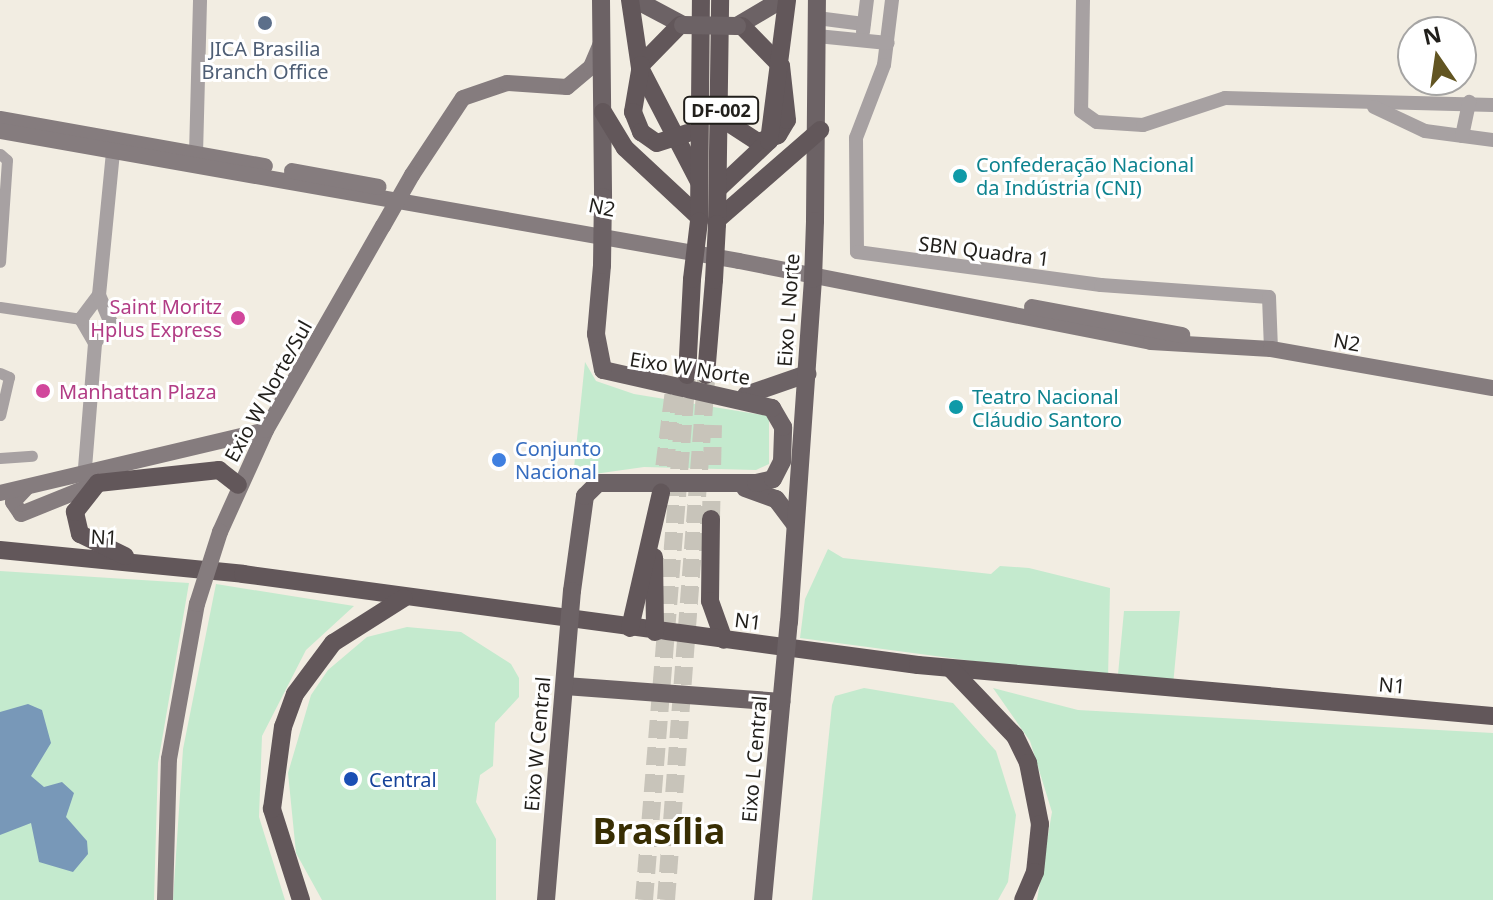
<!DOCTYPE html>
<meta charset="utf-8">
<style>
body{margin:0}
#map{position:relative;width:1493px;height:900px;overflow:hidden;background:#f2ede2;font-family:"Noto Sans",sans-serif}
div>[style]{position:absolute}
[style*='--x']{left:calc(var(--x)*1px);top:calc(var(--y)*1px);width:calc(var(--w)*1px);rotate:calc(var(--a)*1deg)}
.green>*{inset:0;background:#c4eace}
.water>*{inset:0;background:#7898b8}
.trunk-tunnel>*{height:18px;margin-top:-9px;transform-origin:0;background:repeating-linear-gradient(90deg,#c8c4ba 0 18px,transparent 0 27px)}
.minor>*{height:11px;margin:-5.5px;padding:0 5.5px;transform-origin:5.5px;border-radius:5.5px;background:#a7a1a2}
.tertiary>*{height:14px;margin:-7px;padding:0 7px;transform-origin:7px;border-radius:7px;background:#a7a1a2}
.secondary>*{height:16px;margin:-8px;padding:0 8px;transform-origin:8px;border-radius:8px;background:#857c7e}
.primary>*{height:18px;margin:-9px;padding:0 9px;transform-origin:9px;border-radius:9px;background:#6c6265}
.trunk>*{height:18px;margin:-9px;padding:0 9px;transform-origin:9px;border-radius:9px;background:#62575a}
.secondary-bridge>*{height:16px;margin:-8px;padding:0 8px;transform-origin:8px;border-radius:8px;background:#857c7e}
.primary-bridge>*{height:18px;margin:-9px;padding:0 9px;transform-origin:9px;border-radius:9px;background:#6c6265}
.trunk-bridge>*{height:18px;margin:-9px;padding:0 9px;transform-origin:9px;border-radius:9px;background:#62575a}
.dots>*{width:22px;height:22px;translate:-50% -50%;box-sizing:border-box;border:4px solid #fff;border-radius:50%}
span{translate:-50% -50%;white-space:nowrap;text-align:center;line-height:1.15;-webkit-text-stroke:6px #fff;paint-order:stroke}
.shield-label span{padding:2px 6px;background:#fff;border:2px solid;border-radius:6px;-webkit-text-stroke-width:0}
.shield-label{font-size:18px;color:#211f1b;font-weight:700}
.service-label{font-size:20px;color:#4e5e75}
.culture-label{font-size:20px;color:#0d838f}
.left{translate:0 -50%;text-align:left}
.street-label{font-size:20px;color:#211f1b}
.hotel-label{font-size:20px;color:#b23c85}
.right{translate:-100% -50%;text-align:right}
.shop-label{font-size:20px;color:#366cbe}
.transit-label{font-size:20px;color:#164399}
.town-label{font-size:36px;color:#382e03;font-weight:700}
.north{position:absolute;left:1397px;top:16px;width:80px;height:80px;box-sizing:border-box;background:#fff;border:2px solid #a6a5a4;border-radius:50%;rotate:347deg;font-size:22px;font-weight:700;line-height:32px;text-align:center;color:#211f1b}
.north::after{content:'';display:block;margin:auto;width:28px;height:36px;background:#625522;clip-path:polygon(50% 0,100% 100%,50% 72%,0 100%)}
</style>
<div id="map">
<div class="green">
<i style="clip-path:polygon(585px 362px,596px 381px,634px 394px,769px 416px,769px 464px,756px 470px,644px 467px,573px 477px)"></i>
<i style="clip-path:polygon(828px 549px,843px 558px,991px 574px,1000px 566px,1029px 568px,1110px 588px,1108px 679px,800px 638px,805px 599px)"></i>
<i style="clip-path:polygon(0 571px,189px 583px,158px 763px,154px 900px,0 900px)"></i>
<i style="clip-path:polygon(216px 584px,354px 606px,306px 650px,262px 736px,259px 817px,285px 900px,173px 900px,183px 749px)"></i>
<i style="clip-path:polygon(1124px 611px,1180px 611px,1173px 685px,1117px 685px)"></i>
<i style="clip-path:polygon(407px 627px,461px 632px,511px 664px,519px 678px,519px 697px,495px 723px,493px 766px,480px 775px,476px 802px,496px 839px,496px 900px,322px 900px,296px 853px,288px 773px,311px 695px,328px 670px,367px 637px)"></i>
<i style="clip-path:polygon(864px 688px,953px 703px,996px 751px,1016px 815px,1008px 882px,998px 900px,812px 900px,832px 705px,835px 696px)"></i>
<i style="clip-path:polygon(993px 688px,1078px 710px,1493px 733px,1493px 900px,1037px 900px,1052px 812px,1030px 741px)"></i>
</div>
<div class="water">
<i style="clip-path:polygon(28px 704px,42px 710px,51px 743px,31px 776px,44px 787px,62px 782px,74px 793px,66px 817px,87px 841px,88px 854px,73px 872px,39px 862px,31px 823px,0 835px,0 712px)"></i>
</div>
<div class="trunk-tunnel">
<i style="--x:661;--y:493;--w:112;--a:-82.8"></i>
<i style="--x:711;--y:519;--w:94;--a:-88.8"></i>
<i style="--x:644;--y:900;--w:527;--a:-85.32"></i>
<i style="--x:666;--y:900;--w:522;--a:-85.6"></i>
</div>
<div class="minor">
<i style="--x:0;--y:154;--w:9;--a:41"></i>
<i style="--x:7;--y:160;--w:102;--a:93.9"></i>
<i style="--x:0;--y:307;--w:82;--a:8.4"></i>
<i style="--x:0;--y:373;--w:10;--a:24"></i>
<i style="--x:9;--y:377;--w:39;--a:103"></i>
<i style="--x:0;--y:458;--w:32;--a:-4"></i>
</div>
<div class="tertiary">
<i style="--x:892;--y:0;--w:65;--a:97"></i>
<i style="--x:884;--y:65;--w:78;--a:111"></i>
<i style="--x:856;--y:138;--w:114;--a:89.5"></i>
<i style="--x:857;--y:252;--w:246;--a:7.7"></i>
<i style="--x:1101;--y:285;--w:168;--a:4.1"></i>
<i style="--x:1269;--y:297;--w:52;--a:87.8"></i>
<i style="--x:1083;--y:0;--w:111;--a:91"></i>
<i style="--x:1081;--y:111;--w:19;--a:35"></i>
<i style="--x:1097;--y:122;--w:46;--a:3.7"></i>
<i style="--x:1143;--y:125;--w:86;--a:-18.2"></i>
<i style="--x:1225;--y:98;--w:268;--a:1.5"></i>
<i style="--x:817;--y:18;--w:47;--a:7.3"></i>
<i style="--x:863;--y:32;--w:32;--a:-83"></i>
<i style="--x:817;--y:36;--w:71;--a:5.6"></i>
<i style="--x:1374;--y:107;--w:56;--a:25.2"></i>
<i style="--x:1425;--y:131;--w:69;--a:7.5"></i>
<i style="--x:1462;--y:136;--w:35;--a:-78"></i>
<i style="--x:196;--y:154;--w:154;--a:-88.5"></i>
<i style="--x:99;--y:295;--w:143;--a:-84.4"></i>
<i style="--x:95;--y:343;--w:28;--a:-120"></i>
<i style="--x:81;--y:319;--w:30;--a:-53"></i>
<i style="--x:95;--y:343;--w:27;--a:-56"></i>
<i style="--x:110;--y:321;--w:28;--a:-113"></i>
<i style="--x:85;--y:468;--w:125;--a:-85.4"></i>
</div>
<div class="secondary">
<i style="--x:0;--y:119;--w:269;--a:10.1"></i>
<i style="--x:0;--y:131;--w:750;--a:9.98"></i>
<i style="--x:739;--y:261;--w:420;--a:11.1"></i>
<i style="--x:1151;--y:342;--w:120;--a:3.3"></i>
<i style="--x:1271;--y:349;--w:225;--a:10"></i>
<i style="--x:292;--y:171;--w:88;--a:10.4"></i>
<i style="--x:412;--y:175;--w:92;--a:-56.5"></i>
<i style="--x:463;--y:98;--w:46;--a:-18.8"></i>
<i style="--x:507;--y:83;--w:60;--a:3.8"></i>
<i style="--x:567;--y:87;--w:31;--a:-40"></i>
<i style="--x:591;--y:67;--w:25;--a:-67"></i>
<i style="--x:1032;--y:307;--w:153;--a:10.6"></i>
<i style="--x:26;--y:488;--w:19;--a:133"></i>
<i style="--x:13;--y:502;--w:14;--a:56"></i>
<i style="--x:21;--y:514;--w:83;--a:-21.9"></i>
<i style="--x:0;--y:493;--w:273;--a:-13.3"></i>
<i style="--x:220;--y:532;--w:112;--a:-65.7"></i>
<i style="--x:266;--y:430;--w:235;--a:-60.2"></i>
<i style="--x:165;--y:900;--w:141;--a:-88.4"></i>
<i style="--x:169;--y:759;--w:158;--a:-79.8"></i>
</div>
<div class="primary">
<i style="--x:601;--y:0;--w:197;--a:89.4"></i>
<i style="--x:636;--y:0;--w:53;--a:28"></i>
<i style="--x:737;--y:26;--w:51;--a:-30.6"></i>
<i style="--x:815;--y:221;--w:221;--a:-89.5"></i>
<i style="--x:746;--y:395;--w:65;--a:-19"></i>
<i style="--x:745;--y:488;--w:33;--a:20"></i>
<i style="--x:776;--y:499;--w:31;--a:53"></i>
<i style="--x:572;--y:591;--w:96;--a:-82.2"></i>
<i style="--x:585;--y:496;--w:18;--a:-45"></i>
<i style="--x:598;--y:483;--w:158;--a:0"></i>
<i style="--x:756;--y:483;--w:17;--a:-13"></i>
<i style="--x:773;--y:479;--w:20;--a:-63"></i>
<i style="--x:782;--y:461;--w:34;--a:-88"></i>
<i style="--x:783;--y:427;--w:22;--a:-120"></i>
<i style="--x:772;--y:408;--w:173;--a:-167.3"></i>
<i style="--x:603;--y:370;--w:37;--a:-101"></i>
<i style="--x:596;--y:334;--w:69;--a:-85"></i>
<i style="--x:789;--y:622;--w:344;--a:-86"></i>
</div>
<div class="trunk">
<i style="--x:630;--y:0;--w:69;--a:81.6"></i>
<i style="--x:640;--y:68;--w:128;--a:62.6"></i>
<i style="--x:680;--y:25;--w:56;--a:134.3"></i>
<i style="--x:641;--y:65;--w:48;--a:99.7"></i>
<i style="--x:633;--y:112;--w:22;--a:68"></i>
<i style="--x:641;--y:132;--w:19;--a:35"></i>
<i style="--x:657;--y:143;--w:32;--a:-18"></i>
<i style="--x:603;--y:112;--w:42;--a:58.6"></i>
<i style="--x:625;--y:148;--w:101;--a:43"></i>
<i style="--x:721;--y:118;--w:44;--a:33"></i>
<i style="--x:758;--y:142;--w:21;--a:-19"></i>
<i style="--x:778;--y:135;--w:17;--a:-59"></i>
<i style="--x:787;--y:120;--w:54;--a:-96.3"></i>
<i style="--x:781;--y:66;--w:56;--a:-134.3"></i>
<i style="--x:718;--y:189;--w:70;--a:-43.3"></i>
<i style="--x:769;--y:141;--w:142;--a:-82.7"></i>
<i style="--x:717;--y:220;--w:137;--a:-41.1"></i>
<i style="--x:699;--y:221;--w:221;--a:-89.5"></i>
<i style="--x:717;--y:224;--w:224;--a:-89.2"></i>
<i style="--x:687;--y:375;--w:96;--a:-87"></i>
<i style="--x:706;--y:375;--w:95;--a:-85.2"></i>
<i style="--x:711;--y:519;--w:82;--a:90.7"></i>
<i style="--x:710;--y:601;--w:41;--a:70.3"></i>
<i style="--x:0;--y:550;--w:244;--a:5.6"></i>
<i style="--x:243;--y:574;--w:681;--a:7.68"></i>
<i style="--x:918;--y:665;--w:577;--a:5.07"></i>
<i style="--x:125;--y:556;--w:50;--a:-153.9"></i>
<i style="--x:80;--y:534;--w:23;--a:-103"></i>
<i style="--x:75;--y:512;--w:37;--a:-52"></i>
<i style="--x:98;--y:483;--w:122;--a:-6.1"></i>
<i style="--x:219;--y:470;--w:24;--a:38"></i>
<i style="--x:654;--y:557;--w:75;--a:89.2"></i>
<i style="--x:630;--y:628;--w:139;--a:-77.1"></i>
<i style="--x:950;--y:668;--w:94;--a:46.3"></i>
<i style="--x:1015;--y:736;--w:30;--a:64"></i>
<i style="--x:1028;--y:763;--w:62;--a:78.9"></i>
<i style="--x:1040;--y:824;--w:48;--a:95.9"></i>
<i style="--x:1035;--y:872;--w:30;--a:113"></i>
<i style="--x:301;--y:900;--w:96;--a:-107.7"></i>
<i style="--x:272;--y:809;--w:83;--a:-82.4"></i>
<i style="--x:283;--y:727;--w:35;--a:-70"></i>
<i style="--x:295;--y:694;--w:64;--a:-53.3"></i>
<i style="--x:333;--y:643;--w:84;--a:-32.4"></i>
</div>
<div class="secondary-bridge">
<i style="--x:383;--y:226;--w:59;--a:-60.4"></i>
<i style="--x:197;--y:604;--w:76;--a:-72.3"></i>
</div>
<div class="primary-bridge">
<i style="--x:683;--y:25;--w:54;--a:1.1"></i>
<i style="--x:602;--y:265;--w:68;--a:-89.2"></i>
<i style="--x:813;--y:279;--w:58;--a:-88"></i>
<i style="--x:565;--y:686;--w:217;--a:4.2"></i>
<i style="--x:546;--y:900;--w:310;--a:-85.2"></i>
<i style="--x:763;--y:900;--w:279;--a:-84.7"></i>
</div>
<div class="trunk-bridge">
<i style="--x:692;--y:279;--w:58;--a:-83.1"></i>
<i style="--x:714;--y:280;--w:56;--a:-86.9"></i>
</div>
<div class="dots">
<i style="left:265px;top:23px;background:#5c6f8a"></i>
<i style="left:960px;top:176px;background:#0f9aa8"></i>
<i style="left:238px;top:318px;background:#d1479c"></i>
<i style="left:43px;top:391px;background:#d1479c"></i>
<i style="left:956px;top:407px;background:#0f9aa8"></i>
<i style="left:499px;top:460px;background:#3f7fe0"></i>
<i style="left:351px;top:779px;background:#1a4fb4"></i>
</div>
<div class="shield-label">
<span style="left:721px;top:110px">DF-002</span>
</div>
<div class="service-label">
<span style="left:265px;top:60px">JICA Brasilia<br>Branch Office</span>
</div>
<div class="culture-label">
<span class="left" style="left:976px;top:176px">Confederação Nacional<br>da Indústria (CNI)</span>
<span class="left" style="left:972px;top:408px">Teatro Nacional<br>Cláudio Santoro</span>
</div>
<div class="street-label">
<span style="left:602px;top:207px;rotate:11deg">N2</span>
<span style="left:984px;top:251px;rotate:7deg">SBN Quadra 1</span>
<span style="left:788px;top:310px;rotate:-86deg">Eixo L Norte</span>
<span style="left:1347px;top:342px;rotate:10deg">N2</span>
<span style="left:690px;top:368px;rotate:9deg">Eixo W Norte</span>
<span style="left:268px;top:391px;rotate:-61deg">Exio W Norte/Sul</span>
<span style="left:104px;top:537px;rotate:3deg">N1</span>
<span style="left:748px;top:621px;rotate:7deg">N1</span>
<span style="left:1392px;top:685px;rotate:5deg">N1</span>
<span style="left:537px;top:744px;rotate:-85deg">Eixo W Central</span>
<span style="left:754px;top:759px;rotate:-85deg">Eixo L Central</span>
</div>
<div class="hotel-label">
<span class="right" style="left:222px;top:318px">Saint Moritz<br>Hplus Express</span>
<span class="left" style="left:59px;top:391px">Manhattan Plaza</span>
</div>
<div class="shop-label">
<span class="left" style="left:515px;top:460px">Conjunto<br>Nacional</span>
</div>
<div class="transit-label">
<span class="left" style="left:369px;top:779px">Central</span>
</div>
<div class="town-label">
<span style="left:659px;top:831px">Brasília</span>
</div>
<div class="north">N</div>
</div>
